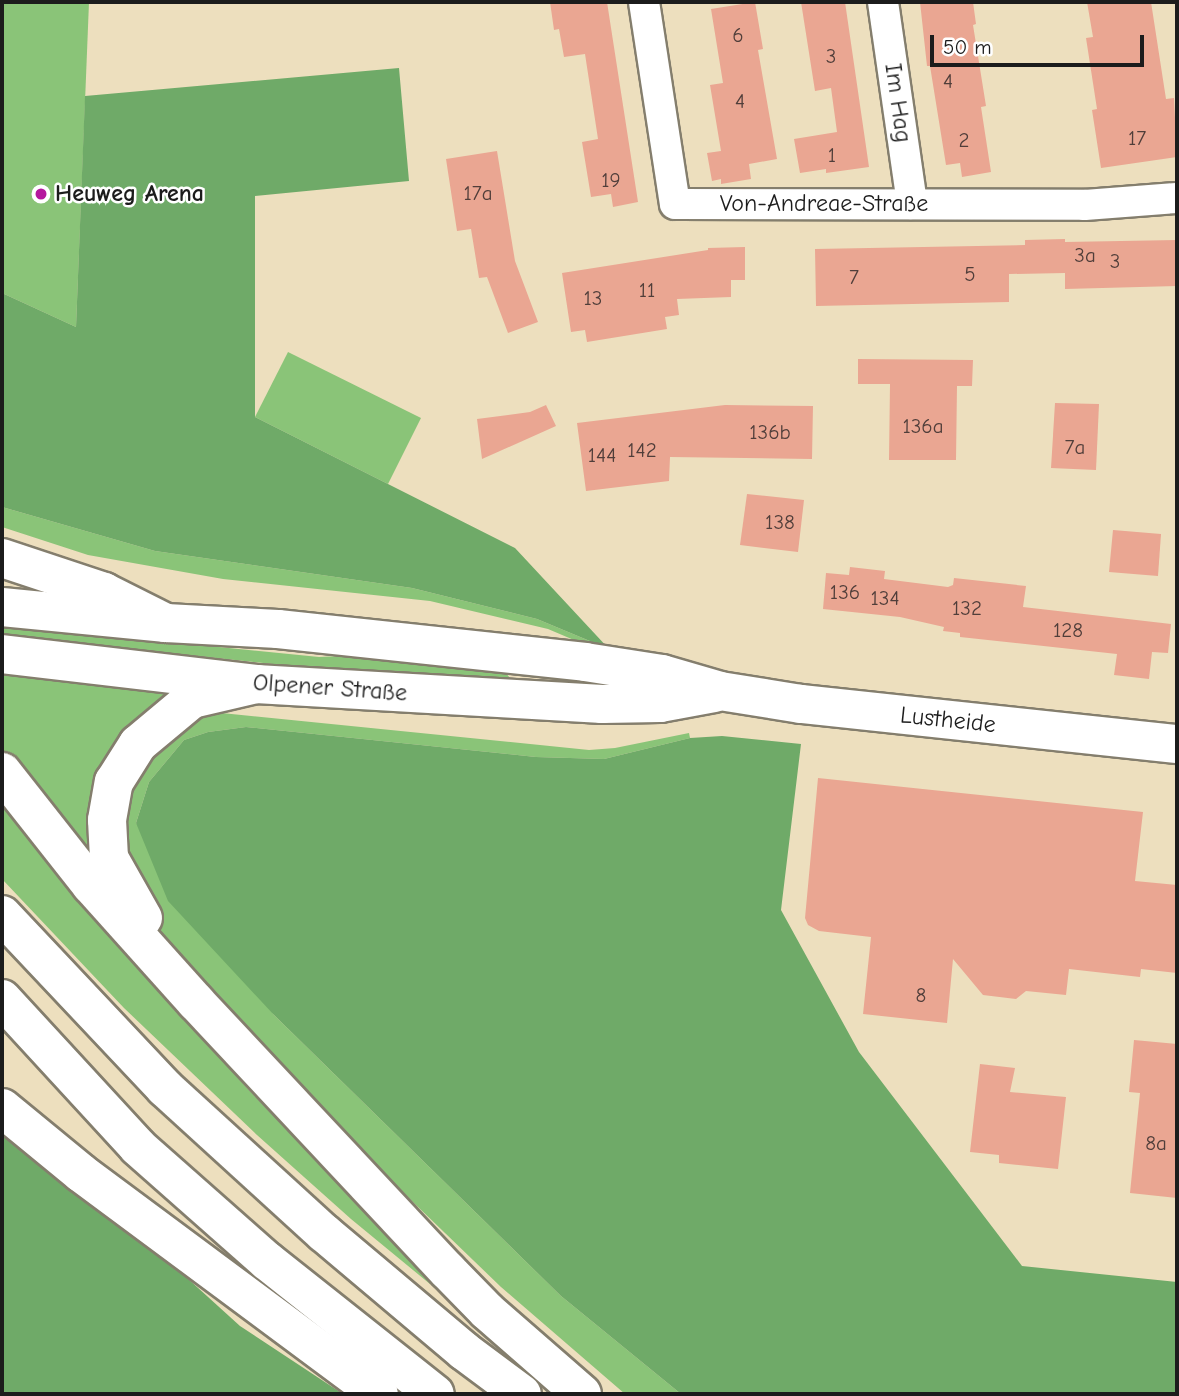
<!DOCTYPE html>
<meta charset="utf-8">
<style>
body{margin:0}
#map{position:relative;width:1179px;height:1396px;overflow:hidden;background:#eddfbe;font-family:"Comic Neue",sans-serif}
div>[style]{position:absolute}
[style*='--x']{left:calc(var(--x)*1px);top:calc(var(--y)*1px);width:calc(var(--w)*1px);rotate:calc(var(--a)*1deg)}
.green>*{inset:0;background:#8ac478}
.forest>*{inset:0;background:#6faa68}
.building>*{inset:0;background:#eaa692}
.roads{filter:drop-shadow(2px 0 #847e6d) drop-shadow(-2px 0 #847e6d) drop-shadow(0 2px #847e6d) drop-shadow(0 -2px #847e6d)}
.street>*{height:30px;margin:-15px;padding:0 15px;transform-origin:15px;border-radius:15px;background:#fff}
.secondary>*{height:38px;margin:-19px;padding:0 19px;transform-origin:19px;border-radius:19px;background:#fff}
.highway>*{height:38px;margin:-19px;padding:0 19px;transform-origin:19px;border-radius:19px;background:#fff}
.dots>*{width:19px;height:19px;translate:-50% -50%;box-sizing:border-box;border:4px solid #fff;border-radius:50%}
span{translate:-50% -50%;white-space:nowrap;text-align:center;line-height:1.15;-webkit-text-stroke:5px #fff;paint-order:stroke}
.number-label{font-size:21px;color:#503e3a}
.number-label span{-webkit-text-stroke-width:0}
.street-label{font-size:24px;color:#1c1c1c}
.poi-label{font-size:24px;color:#1c1c1c;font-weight:700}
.left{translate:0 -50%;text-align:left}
.frame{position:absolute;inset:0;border:4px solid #1c1c1c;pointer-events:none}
.scale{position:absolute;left:930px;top:35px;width:214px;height:32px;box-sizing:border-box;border:4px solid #1c1c1c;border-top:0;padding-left:9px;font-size:21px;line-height:24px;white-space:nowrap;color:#1c1c1c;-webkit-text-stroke:5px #fff;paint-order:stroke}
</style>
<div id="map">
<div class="green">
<i style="clip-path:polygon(2px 2px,89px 2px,76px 327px,2px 293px)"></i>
<i style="clip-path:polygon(288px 352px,421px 418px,388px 484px,255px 417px)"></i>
<i style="clip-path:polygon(2px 507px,155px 551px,412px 588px,537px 619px,609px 649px,588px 646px,548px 629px,430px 601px,223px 579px,88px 555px,2px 527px)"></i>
<i style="clip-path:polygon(2px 625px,319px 657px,385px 654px,505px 672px,510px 678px,509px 681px,469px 685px,2px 635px)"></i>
<i style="clip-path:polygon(2px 671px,180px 691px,153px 708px,100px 873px,2px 752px)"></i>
<i style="clip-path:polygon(202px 711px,589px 750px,615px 748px,689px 733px,690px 738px,604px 759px,536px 757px,246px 727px,208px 732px,184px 740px,149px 782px,136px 823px,274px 1015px,561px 1296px,681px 1394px,625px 1394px,501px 1287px,361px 1152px,236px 1021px,161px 934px,141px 904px,121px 849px,132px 775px)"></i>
<i style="clip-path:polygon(2px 794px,184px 1016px,247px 1088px,361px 1207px,436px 1279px,435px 1282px,430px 1284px,351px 1219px,257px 1135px,124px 1008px,2px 879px)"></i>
</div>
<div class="forest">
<i style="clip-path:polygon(399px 68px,409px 181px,255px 196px,255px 417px,515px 548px,609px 649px,537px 619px,412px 588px,155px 551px,2px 507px,2px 293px,76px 327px,85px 96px)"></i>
<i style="clip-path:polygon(246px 727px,536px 757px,604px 759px,690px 738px,722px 736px,801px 744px,781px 910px,859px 1052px,1022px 1266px,1177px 1282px,1177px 1394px,681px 1394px,561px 1296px,274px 1015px,168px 901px,136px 823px,149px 782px,184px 740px,208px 732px)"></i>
<i style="clip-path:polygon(2px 1110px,240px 1326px,343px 1394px,2px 1394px)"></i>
</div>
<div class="building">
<i style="clip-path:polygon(550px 2px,607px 2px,638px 202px,613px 207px,611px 194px,591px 197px,582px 142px,598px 139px,585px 54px,564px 57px,559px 29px,554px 30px)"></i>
<i style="clip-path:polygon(755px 2px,763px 49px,758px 50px,777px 159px,749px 164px,751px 179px,721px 184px,721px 179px,712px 181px,707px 153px,721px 151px,710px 85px,723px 83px,711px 9px)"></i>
<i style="clip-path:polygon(801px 2px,845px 2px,869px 167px,826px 173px,826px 169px,800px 173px,794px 139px,837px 132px,831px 88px,815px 91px)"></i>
<i style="clip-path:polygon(920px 2px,973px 2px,976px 24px,973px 25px,986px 106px,981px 107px,991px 172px,962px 177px,960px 163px,946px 165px,930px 66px,927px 66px)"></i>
<i style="clip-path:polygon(1087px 2px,1151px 2px,1166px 99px,1174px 98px,1177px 157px,1101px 168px,1092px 110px,1097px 109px,1086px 38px,1093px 37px)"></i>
<i style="clip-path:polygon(497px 151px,515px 261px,538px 322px,508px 333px,487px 277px,479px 278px,471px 229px,457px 231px,446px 159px)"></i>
<i style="clip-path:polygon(1065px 239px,1065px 242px,1177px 240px,1177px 286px,1065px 289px,1065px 273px,1009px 274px,1009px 302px,816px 306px,815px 249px,1025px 245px,1025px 240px)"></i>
<i style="clip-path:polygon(745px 247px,745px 280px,731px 280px,731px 297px,677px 299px,679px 315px,665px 317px,667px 329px,587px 342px,585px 330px,571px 332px,562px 273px,708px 250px,708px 248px)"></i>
<i style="clip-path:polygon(858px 359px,973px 360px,972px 386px,957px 386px,956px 460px,889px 460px,890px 384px,858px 384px)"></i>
<i style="clip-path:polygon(1055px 403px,1099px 404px,1096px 470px,1051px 468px)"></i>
<i style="clip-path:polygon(546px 405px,556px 426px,482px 459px,477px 419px,530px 412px)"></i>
<i style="clip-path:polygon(725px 405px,813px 406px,812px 459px,670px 457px,669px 481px,586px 491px,577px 423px)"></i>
<i style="clip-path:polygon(747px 494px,804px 500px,798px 552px,740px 545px)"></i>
<i style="clip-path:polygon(1113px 530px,1161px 534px,1158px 576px,1109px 572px)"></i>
<i style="clip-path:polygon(850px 567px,885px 571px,884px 579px,948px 587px,953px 585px,954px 578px,1026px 586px,1023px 607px,1171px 624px,1168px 653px,1152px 652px,1149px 679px,1114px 675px,1117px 654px,960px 637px,960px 633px,943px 631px,944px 627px,900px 617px,823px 609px,826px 573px,849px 575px)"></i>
<i style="clip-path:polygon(818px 778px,1143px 812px,1135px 881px,1177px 885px,1177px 973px,1141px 969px,1140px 977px,1069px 969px,1066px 995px,1026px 991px,1016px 999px,983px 995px,953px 959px,947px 1023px,863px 1014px,871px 937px,819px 931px,808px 925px,805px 918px)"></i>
<i style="clip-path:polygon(1134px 1040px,1177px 1044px,1177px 1198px,1130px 1193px,1140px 1093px,1129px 1092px)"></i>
<i style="clip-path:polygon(980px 1064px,1015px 1068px,1010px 1092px,1066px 1097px,1058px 1169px,999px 1163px,999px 1155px,970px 1152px)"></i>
</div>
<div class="roads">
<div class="street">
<i style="--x:644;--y:2;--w:204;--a:81.3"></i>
<i style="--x:675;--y:204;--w:410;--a:0.1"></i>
<i style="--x:1085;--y:205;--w:92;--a:-4.4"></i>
<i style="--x:883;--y:2;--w:204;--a:81.8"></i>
</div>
<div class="secondary">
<i style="--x:2;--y:607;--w:165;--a:5.6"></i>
<i style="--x:166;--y:623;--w:112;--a:3.1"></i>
<i style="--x:278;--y:629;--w:309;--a:6.1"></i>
<i style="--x:585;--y:662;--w:78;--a:8.9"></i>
<i style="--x:662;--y:674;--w:60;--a:16.3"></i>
<i style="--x:720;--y:691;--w:82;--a:9.1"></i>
<i style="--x:801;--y:704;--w:378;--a:6.1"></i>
<i style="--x:2;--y:654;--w:256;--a:6.7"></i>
<i style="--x:256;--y:684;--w:347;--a:3.3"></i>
<i style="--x:602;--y:704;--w:58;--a:-1"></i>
<i style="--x:660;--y:703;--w:55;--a:-10.5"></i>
</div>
<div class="highway">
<i style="--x:2;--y:558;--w:108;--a:18.4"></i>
<i style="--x:104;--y:592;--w:69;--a:26.6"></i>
<i style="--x:2;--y:772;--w:144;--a:51.8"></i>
<i style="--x:91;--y:885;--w:157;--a:48.1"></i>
<i style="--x:196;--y:1002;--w:367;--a:46.9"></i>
<i style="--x:447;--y:1270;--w:57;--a:45.7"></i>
<i style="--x:487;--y:1311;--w:126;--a:41.1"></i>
<i style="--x:2;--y:915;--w:238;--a:46.7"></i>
<i style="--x:165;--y:1088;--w:215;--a:42.4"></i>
<i style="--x:324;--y:1233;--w:183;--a:40.1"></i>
<i style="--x:464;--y:1351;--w:72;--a:36.6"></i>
<i style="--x:143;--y:918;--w:69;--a:-119.5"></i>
<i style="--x:109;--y:858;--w:38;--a:-93"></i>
<i style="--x:107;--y:820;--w:39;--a:-80"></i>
<i style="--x:114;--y:782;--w:45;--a:-57.7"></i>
<i style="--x:138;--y:744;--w:70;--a:-39.8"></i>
<i style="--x:192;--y:699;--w:66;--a:-13.2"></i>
<i style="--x:2;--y:999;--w:201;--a:47.4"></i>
<i style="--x:138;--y:1147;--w:172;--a:41.5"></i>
<i style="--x:267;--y:1261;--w:214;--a:38.4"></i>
<i style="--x:2;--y:1108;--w:102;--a:39.4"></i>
<i style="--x:81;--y:1173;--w:371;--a:36.6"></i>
</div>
</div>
<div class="dots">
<i style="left:41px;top:194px;background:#b5179e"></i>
</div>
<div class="number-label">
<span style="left:738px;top:35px">6</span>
<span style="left:831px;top:56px">3</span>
<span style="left:948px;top:81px">4</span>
<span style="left:740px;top:101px">4</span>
<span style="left:1137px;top:138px">17</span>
<span style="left:964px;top:140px">2</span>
<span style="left:832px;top:155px">1</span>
<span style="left:611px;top:180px">19</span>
<span style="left:478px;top:193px">17a</span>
<span style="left:1085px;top:255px">3a</span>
<span style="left:1115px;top:261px">3</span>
<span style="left:970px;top:274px">5</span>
<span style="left:854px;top:277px">7</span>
<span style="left:647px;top:290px">11</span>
<span style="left:593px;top:298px">13</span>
<span style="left:923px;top:426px">136a</span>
<span style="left:770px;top:432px">136b</span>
<span style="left:1075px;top:447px">7a</span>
<span style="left:642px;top:450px">142</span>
<span style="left:602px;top:455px">144</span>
<span style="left:780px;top:522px">138</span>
<span style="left:845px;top:592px">136</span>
<span style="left:885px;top:598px">134</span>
<span style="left:967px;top:608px">132</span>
<span style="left:1068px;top:630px">128</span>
<span style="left:921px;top:995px">8</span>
<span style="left:1156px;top:1143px">8a</span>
</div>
<div class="street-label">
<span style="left:898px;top:103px;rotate:82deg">Im Hag</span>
<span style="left:824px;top:204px">Von-Andreae-Straße</span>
<span style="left:330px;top:688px;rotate:4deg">Olpener Straße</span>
<span style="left:948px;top:720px;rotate:6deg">Lustheide</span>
</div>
<div class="poi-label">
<span class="left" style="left:55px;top:194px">Heuweg Arena</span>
</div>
<div class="frame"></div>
<div class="scale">50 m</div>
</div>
